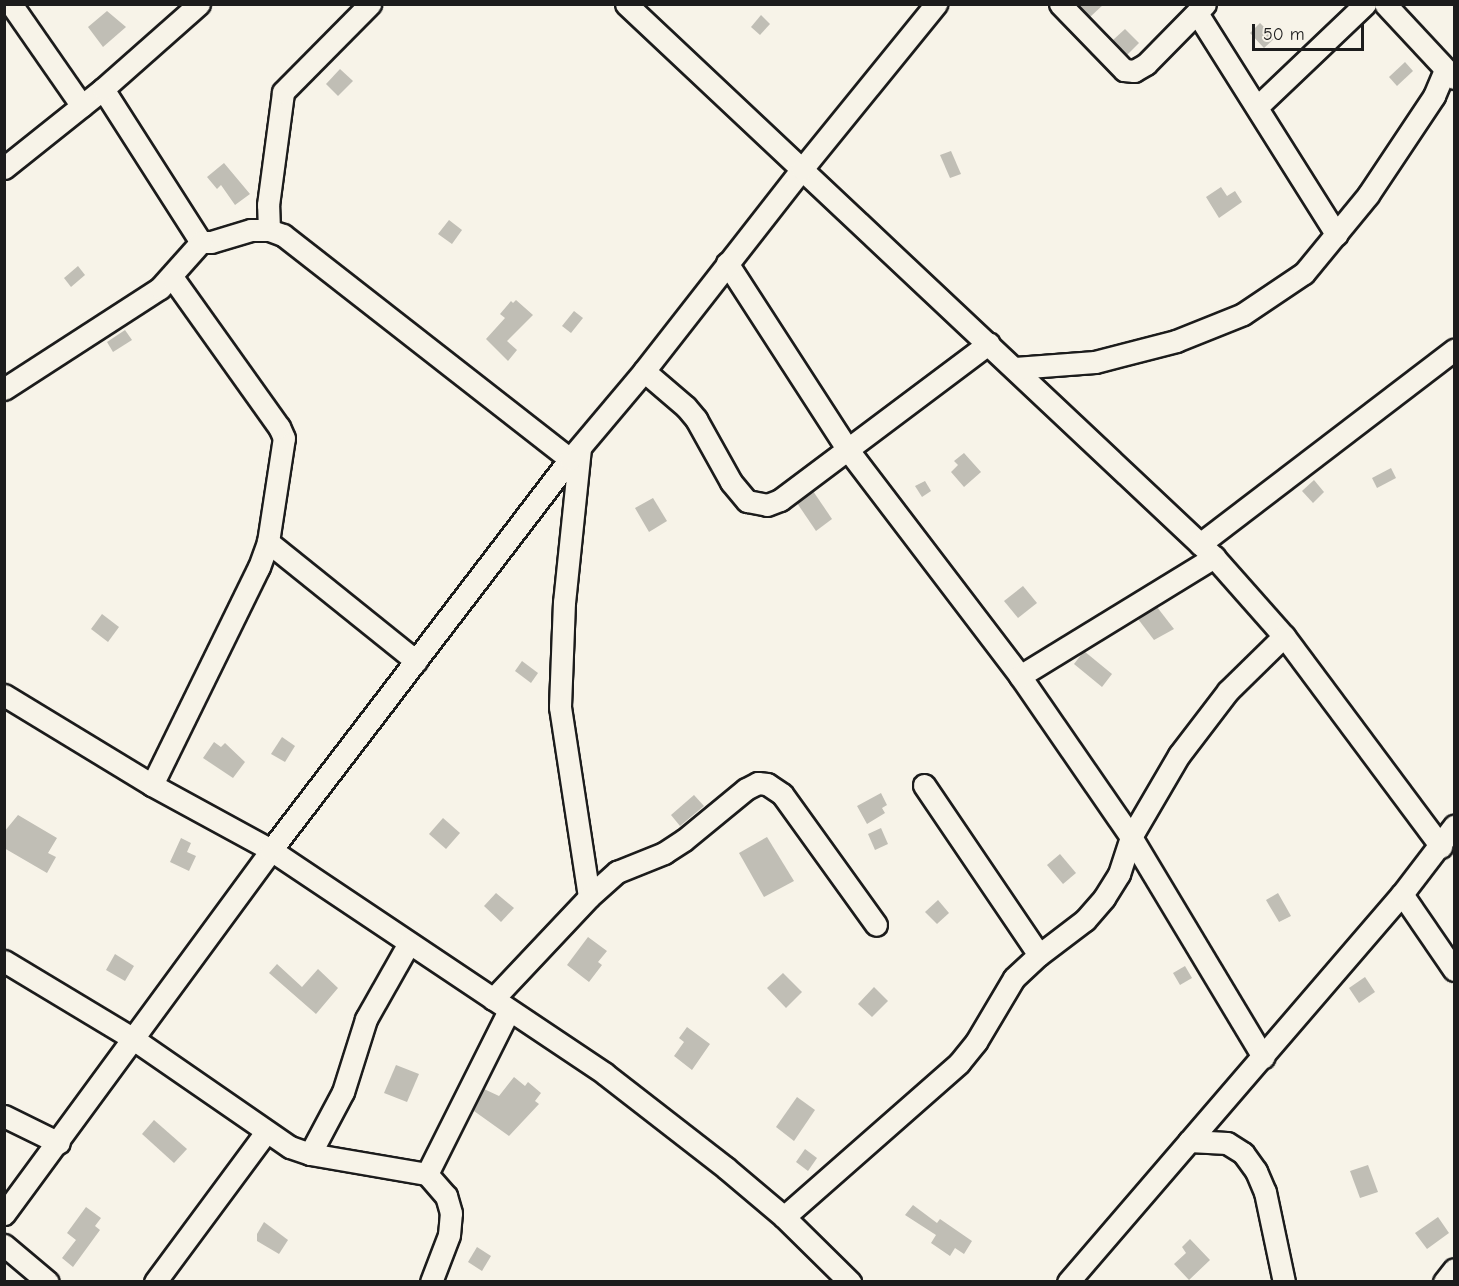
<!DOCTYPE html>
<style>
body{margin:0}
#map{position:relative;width:1459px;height:1286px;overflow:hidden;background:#f7f3e8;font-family:"Comic Neue",sans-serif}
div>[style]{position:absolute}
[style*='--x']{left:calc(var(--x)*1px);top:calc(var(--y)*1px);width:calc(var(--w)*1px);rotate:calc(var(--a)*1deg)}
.building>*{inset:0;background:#c0beb5}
.roads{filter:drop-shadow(2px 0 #1c1c1c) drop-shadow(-2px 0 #1c1c1c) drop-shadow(0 2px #1c1c1c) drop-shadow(0 -2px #1c1c1c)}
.minor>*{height:21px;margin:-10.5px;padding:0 10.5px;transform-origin:10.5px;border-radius:10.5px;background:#f7f3e8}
span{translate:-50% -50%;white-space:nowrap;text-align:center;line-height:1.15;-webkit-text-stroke:4.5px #f7f3e8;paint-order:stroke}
.frame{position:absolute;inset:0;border:6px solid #1c1c1c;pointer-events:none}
.scale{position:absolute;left:1252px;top:24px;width:112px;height:27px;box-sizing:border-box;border:3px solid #1c1c1c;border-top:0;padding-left:8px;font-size:18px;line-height:21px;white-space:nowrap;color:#1c1c1c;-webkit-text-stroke:4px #f7f3e8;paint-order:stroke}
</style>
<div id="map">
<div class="building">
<i style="clip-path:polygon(1078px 4px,1104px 4px,1090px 17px)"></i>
<i style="clip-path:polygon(107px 11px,126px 27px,103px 47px,88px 27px)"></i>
<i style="clip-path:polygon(761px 15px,770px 24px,760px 35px,751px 27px)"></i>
<i style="clip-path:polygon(1260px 23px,1275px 38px,1264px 48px,1250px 33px)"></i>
<i style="clip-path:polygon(1125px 29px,1139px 43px,1127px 55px,1113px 40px)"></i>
<i style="clip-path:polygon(1405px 62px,1413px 71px,1397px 86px,1389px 77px)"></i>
<i style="clip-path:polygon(340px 69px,353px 81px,338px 96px,326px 84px)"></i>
<i style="clip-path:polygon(951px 151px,961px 174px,950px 178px,940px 155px)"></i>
<i style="clip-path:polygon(224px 163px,250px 194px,235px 205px,221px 185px,217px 189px,207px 177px)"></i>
<i style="clip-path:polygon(1221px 187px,1227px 196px,1235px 191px,1242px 202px,1219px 218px,1206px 197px)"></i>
<i style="clip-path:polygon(449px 220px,462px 230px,452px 244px,438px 234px)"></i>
<i style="clip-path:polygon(78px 266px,85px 275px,71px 287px,64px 278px)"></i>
<i style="clip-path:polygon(516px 300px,533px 315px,507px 341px,517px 350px,508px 361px,486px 339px,505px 318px,500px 314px,511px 301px,513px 303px)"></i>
<i style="clip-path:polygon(574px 311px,583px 318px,571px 333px,562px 326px)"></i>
<i style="clip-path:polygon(125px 330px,132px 340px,113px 352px,107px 342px)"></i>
<i style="clip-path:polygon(964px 453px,981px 472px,964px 487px,951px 472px,958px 465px,954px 461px)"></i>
<i style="clip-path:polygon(1391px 468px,1396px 478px,1377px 488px,1372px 478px)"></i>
<i style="clip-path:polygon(1314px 480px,1324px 492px,1313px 503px,1302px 491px)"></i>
<i style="clip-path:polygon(925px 481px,931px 491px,922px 497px,915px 486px)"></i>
<i style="clip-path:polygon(813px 491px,832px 519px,816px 531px,797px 503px)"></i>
<i style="clip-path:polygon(653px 498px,667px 521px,649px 532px,635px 508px)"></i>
<i style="clip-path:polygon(1023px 586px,1037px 603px,1018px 618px,1004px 601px)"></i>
<i style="clip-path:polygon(1157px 607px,1174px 629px,1154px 640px,1138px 619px)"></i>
<i style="clip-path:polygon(102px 614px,119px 627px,108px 642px,91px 629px)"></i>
<i style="clip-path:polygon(1084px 651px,1112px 674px,1102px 687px,1074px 664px)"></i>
<i style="clip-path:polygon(522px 661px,538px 673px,531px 683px,515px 671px)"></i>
<i style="clip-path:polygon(282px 737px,295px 746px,285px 762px,271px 754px)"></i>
<i style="clip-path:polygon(214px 742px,221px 747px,225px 743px,245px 762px,233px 778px,203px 758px)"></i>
<i style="clip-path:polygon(881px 793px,887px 805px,882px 808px,885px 813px,867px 824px,857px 806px)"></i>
<i style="clip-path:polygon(694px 795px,704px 806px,680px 826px,671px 815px)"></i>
<i style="clip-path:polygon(18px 815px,57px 838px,48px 853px,56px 857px,47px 873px,4px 848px,4px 832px)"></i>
<i style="clip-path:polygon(443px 818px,460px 833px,446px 849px,429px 834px)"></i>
<i style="clip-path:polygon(881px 828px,888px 844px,875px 850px,868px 834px)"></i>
<i style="clip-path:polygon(767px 837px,794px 881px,764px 897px,739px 853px)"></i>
<i style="clip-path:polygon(181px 838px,191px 843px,187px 852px,196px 856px,189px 871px,170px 862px)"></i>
<i style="clip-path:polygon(1060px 854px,1076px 873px,1063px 884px,1047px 865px)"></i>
<i style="clip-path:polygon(496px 893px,514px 908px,501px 922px,484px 906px)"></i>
<i style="clip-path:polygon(1278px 893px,1291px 916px,1279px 922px,1266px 900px)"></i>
<i style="clip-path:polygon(938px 900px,949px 913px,937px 924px,925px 912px)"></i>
<i style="clip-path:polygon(588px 937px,607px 951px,598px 962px,602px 965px,589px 982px,567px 965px)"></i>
<i style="clip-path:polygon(115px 954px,134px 966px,125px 981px,106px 970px)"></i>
<i style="clip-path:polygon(277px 964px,302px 987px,318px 969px,338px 988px,316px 1014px,269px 973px)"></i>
<i style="clip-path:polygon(1185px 966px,1192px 978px,1180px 985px,1173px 973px)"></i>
<i style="clip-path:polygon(783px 973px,802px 992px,786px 1008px,767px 988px)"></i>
<i style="clip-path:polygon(1365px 977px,1375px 992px,1359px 1003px,1349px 988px)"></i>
<i style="clip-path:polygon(874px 987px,888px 1001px,872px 1017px,858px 1004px)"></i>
<i style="clip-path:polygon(687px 1027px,710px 1044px,692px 1070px,674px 1056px,684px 1042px,679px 1038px)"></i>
<i style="clip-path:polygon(396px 1065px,419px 1074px,407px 1102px,384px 1093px)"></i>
<i style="clip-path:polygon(514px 1077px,525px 1086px,528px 1082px,541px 1093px,535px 1101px,539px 1104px,509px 1136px,474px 1111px,484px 1089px,499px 1096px)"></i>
<i style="clip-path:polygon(797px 1097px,815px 1110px,794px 1141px,776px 1127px)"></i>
<i style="clip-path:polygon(154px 1120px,187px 1149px,174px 1163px,142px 1134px)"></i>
<i style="clip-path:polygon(805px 1149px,817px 1158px,808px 1171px,796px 1162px)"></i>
<i style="clip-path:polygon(1368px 1165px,1378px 1192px,1360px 1198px,1350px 1171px)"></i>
<i style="clip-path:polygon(913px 1205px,937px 1223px,940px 1219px,972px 1241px,964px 1254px,955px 1248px,950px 1256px,931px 1243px,936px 1235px,905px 1215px)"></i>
<i style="clip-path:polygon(86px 1207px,101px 1218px,95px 1226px,100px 1230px,73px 1267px,62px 1258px,76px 1240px,67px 1233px)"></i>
<i style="clip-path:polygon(1438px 1217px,1449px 1233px,1427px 1249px,1415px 1233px)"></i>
<i style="clip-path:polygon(264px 1222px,288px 1240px,279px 1254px,257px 1241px,257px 1234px)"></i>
<i style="clip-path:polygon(1190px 1239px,1210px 1260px,1189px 1280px,1174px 1264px,1186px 1253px,1182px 1247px)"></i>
<i style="clip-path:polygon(477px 1247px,491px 1256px,482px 1271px,468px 1262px)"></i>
</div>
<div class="roads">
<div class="minor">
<i style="--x:11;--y:4;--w:124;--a:55.2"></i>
<i style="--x:626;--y:4;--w:807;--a:43.24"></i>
<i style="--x:1214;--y:557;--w:106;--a:48.5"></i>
<i style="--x:1284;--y:636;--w:263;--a:53.3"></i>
<i style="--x:1060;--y:4;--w:92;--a:45.9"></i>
<i style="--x:1124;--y:70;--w:10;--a:6"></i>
<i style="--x:1134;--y:71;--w:14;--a:-30"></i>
<i style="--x:1146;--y:64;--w:84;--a:-45.5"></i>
<i style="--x:1385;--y:4;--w:101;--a:47"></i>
<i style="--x:1197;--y:13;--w:262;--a:57.8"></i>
<i style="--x:103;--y:89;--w:182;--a:57.4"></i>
<i style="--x:201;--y:242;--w:10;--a:0"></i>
<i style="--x:211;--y:242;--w:42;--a:-16.7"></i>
<i style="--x:251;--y:230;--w:18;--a:0"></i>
<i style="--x:269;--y:230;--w:15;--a:20"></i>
<i style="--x:283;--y:235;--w:364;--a:38"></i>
<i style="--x:1257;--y:107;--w:149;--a:-43.6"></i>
<i style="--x:4;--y:168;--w:127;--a:-38.6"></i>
<i style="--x:103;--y:89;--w:128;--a:-41.5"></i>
<i style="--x:269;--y:230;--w:25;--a:-92"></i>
<i style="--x:268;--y:205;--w:114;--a:-82.4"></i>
<i style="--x:283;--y:92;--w:124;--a:-45.3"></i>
<i style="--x:727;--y:263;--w:223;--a:57.1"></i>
<i style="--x:848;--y:450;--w:284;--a:52.7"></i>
<i style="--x:1020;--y:676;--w:196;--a:55.4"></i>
<i style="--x:1131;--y:837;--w:257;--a:59"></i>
<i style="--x:1015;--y:368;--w:80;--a:-4.3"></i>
<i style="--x:1095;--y:362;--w:84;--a:-14.5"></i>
<i style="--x:1176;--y:341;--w:72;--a:-21.9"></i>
<i style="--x:1243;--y:314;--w:73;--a:-33.9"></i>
<i style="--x:1304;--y:273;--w:101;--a:-50.6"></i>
<i style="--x:1368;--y:195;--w:119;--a:-56.3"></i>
<i style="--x:1434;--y:96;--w:28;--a:-67"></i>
<i style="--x:644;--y:371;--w:55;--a:40.6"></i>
<i style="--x:686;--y:407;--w:16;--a:50"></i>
<i style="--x:696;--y:419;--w:72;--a:60.9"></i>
<i style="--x:731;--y:482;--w:25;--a:50"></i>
<i style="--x:747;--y:501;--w:20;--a:11"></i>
<i style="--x:767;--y:505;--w:14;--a:-21"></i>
<i style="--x:780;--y:500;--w:261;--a:-36.9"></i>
<i style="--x:4;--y:389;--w:186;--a:-32.9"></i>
<i style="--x:160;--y:288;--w:62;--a:-48.3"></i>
<i style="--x:580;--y:448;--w:155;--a:95.9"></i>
<i style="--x:564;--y:602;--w:105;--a:92.2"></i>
<i style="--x:560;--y:707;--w:192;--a:81.3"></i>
<i style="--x:268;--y:542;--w:190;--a:38.8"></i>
<i style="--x:1200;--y:544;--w:320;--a:-37.4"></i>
<i style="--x:1020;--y:676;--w:228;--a:-31.5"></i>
<i style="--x:4;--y:695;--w:173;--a:31.3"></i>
<i style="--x:152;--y:785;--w:136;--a:28.6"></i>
<i style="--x:271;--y:850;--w:402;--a:33.8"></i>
<i style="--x:605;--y:1074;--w:153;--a:37.8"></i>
<i style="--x:726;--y:1168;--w:76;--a:40.2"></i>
<i style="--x:784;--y:1217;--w:93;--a:44.6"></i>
<i style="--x:152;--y:785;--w:243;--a:-63.9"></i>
<i style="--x:259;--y:567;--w:27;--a:-70"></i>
<i style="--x:268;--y:542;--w:105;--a:-81.3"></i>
<i style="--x:284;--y:438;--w:12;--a:-114"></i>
<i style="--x:279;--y:427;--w:184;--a:-125.5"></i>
<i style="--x:924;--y:785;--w:205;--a:55.9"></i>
<i style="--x:1402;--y:894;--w:92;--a:55.6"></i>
<i style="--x:4;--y:961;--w:149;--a:31"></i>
<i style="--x:132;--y:1038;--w:192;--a:34.6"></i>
<i style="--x:290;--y:1147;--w:21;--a:19"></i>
<i style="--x:310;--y:1154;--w:70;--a:-62"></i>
<i style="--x:343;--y:1092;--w:77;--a:-72.5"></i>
<i style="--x:366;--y:1019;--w:87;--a:-60.5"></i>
<i style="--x:493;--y:999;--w:140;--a:-46.7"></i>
<i style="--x:589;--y:897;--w:38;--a:-42"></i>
<i style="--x:617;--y:872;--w:51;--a:-22"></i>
<i style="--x:664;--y:853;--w:24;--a:-33"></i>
<i style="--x:684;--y:840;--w:80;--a:-39.4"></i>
<i style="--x:746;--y:789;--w:13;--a:-27"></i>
<i style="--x:758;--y:783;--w:9;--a:6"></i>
<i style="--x:767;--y:784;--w:18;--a:34"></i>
<i style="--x:782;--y:794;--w:161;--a:54.3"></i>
<i style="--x:4;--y:1116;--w:61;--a:26.1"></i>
<i style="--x:1189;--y:1141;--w:38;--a:3"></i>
<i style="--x:1227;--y:1143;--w:19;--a:32"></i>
<i style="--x:1243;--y:1153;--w:22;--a:54"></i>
<i style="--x:1256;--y:1171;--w:23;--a:67"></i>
<i style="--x:1265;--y:1192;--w:92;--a:78.1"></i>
<i style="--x:310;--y:1154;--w:119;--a:9.7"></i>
<i style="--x:4;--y:1214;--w:451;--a:-53.7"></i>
<i style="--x:271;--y:850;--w:492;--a:-52.6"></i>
<i style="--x:570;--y:459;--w:115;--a:-49.9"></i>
<i style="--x:644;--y:371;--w:256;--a:-52"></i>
<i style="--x:802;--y:169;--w:213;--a:-50.9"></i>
<i style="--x:784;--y:1217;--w:233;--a:-41.3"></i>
<i style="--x:959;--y:1063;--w:27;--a:-51"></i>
<i style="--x:976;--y:1042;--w:74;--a:-59.3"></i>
<i style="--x:1014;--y:978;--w:34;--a:-43"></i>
<i style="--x:1039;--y:955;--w:58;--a:-37.3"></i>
<i style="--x:1085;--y:920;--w:29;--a:-49"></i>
<i style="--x:1104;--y:898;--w:28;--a:-58"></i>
<i style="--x:1119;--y:874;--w:39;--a:-72"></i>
<i style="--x:1131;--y:837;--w:95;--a:-59.7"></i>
<i style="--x:1179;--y:755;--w:81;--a:-52.6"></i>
<i style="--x:1228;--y:691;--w:78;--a:-44.5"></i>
<i style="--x:4;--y:1245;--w:57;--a:40.1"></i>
<i style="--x:155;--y:1282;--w:187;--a:-53.5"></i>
<i style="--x:431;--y:1282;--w:50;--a:-69"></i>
<i style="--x:449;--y:1235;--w:22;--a:-85"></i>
<i style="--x:451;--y:1213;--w:18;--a:-106"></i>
<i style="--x:446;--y:1196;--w:29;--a:-131"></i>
<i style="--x:427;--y:1174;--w:183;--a:-63.4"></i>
<i style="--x:1068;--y:1282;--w:512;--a:-49.28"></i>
<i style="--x:1402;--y:894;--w:86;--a:-52.6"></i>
<i style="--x:1444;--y:1282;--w:16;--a:-52"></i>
</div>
</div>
<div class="frame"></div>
<div class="scale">50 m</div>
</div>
